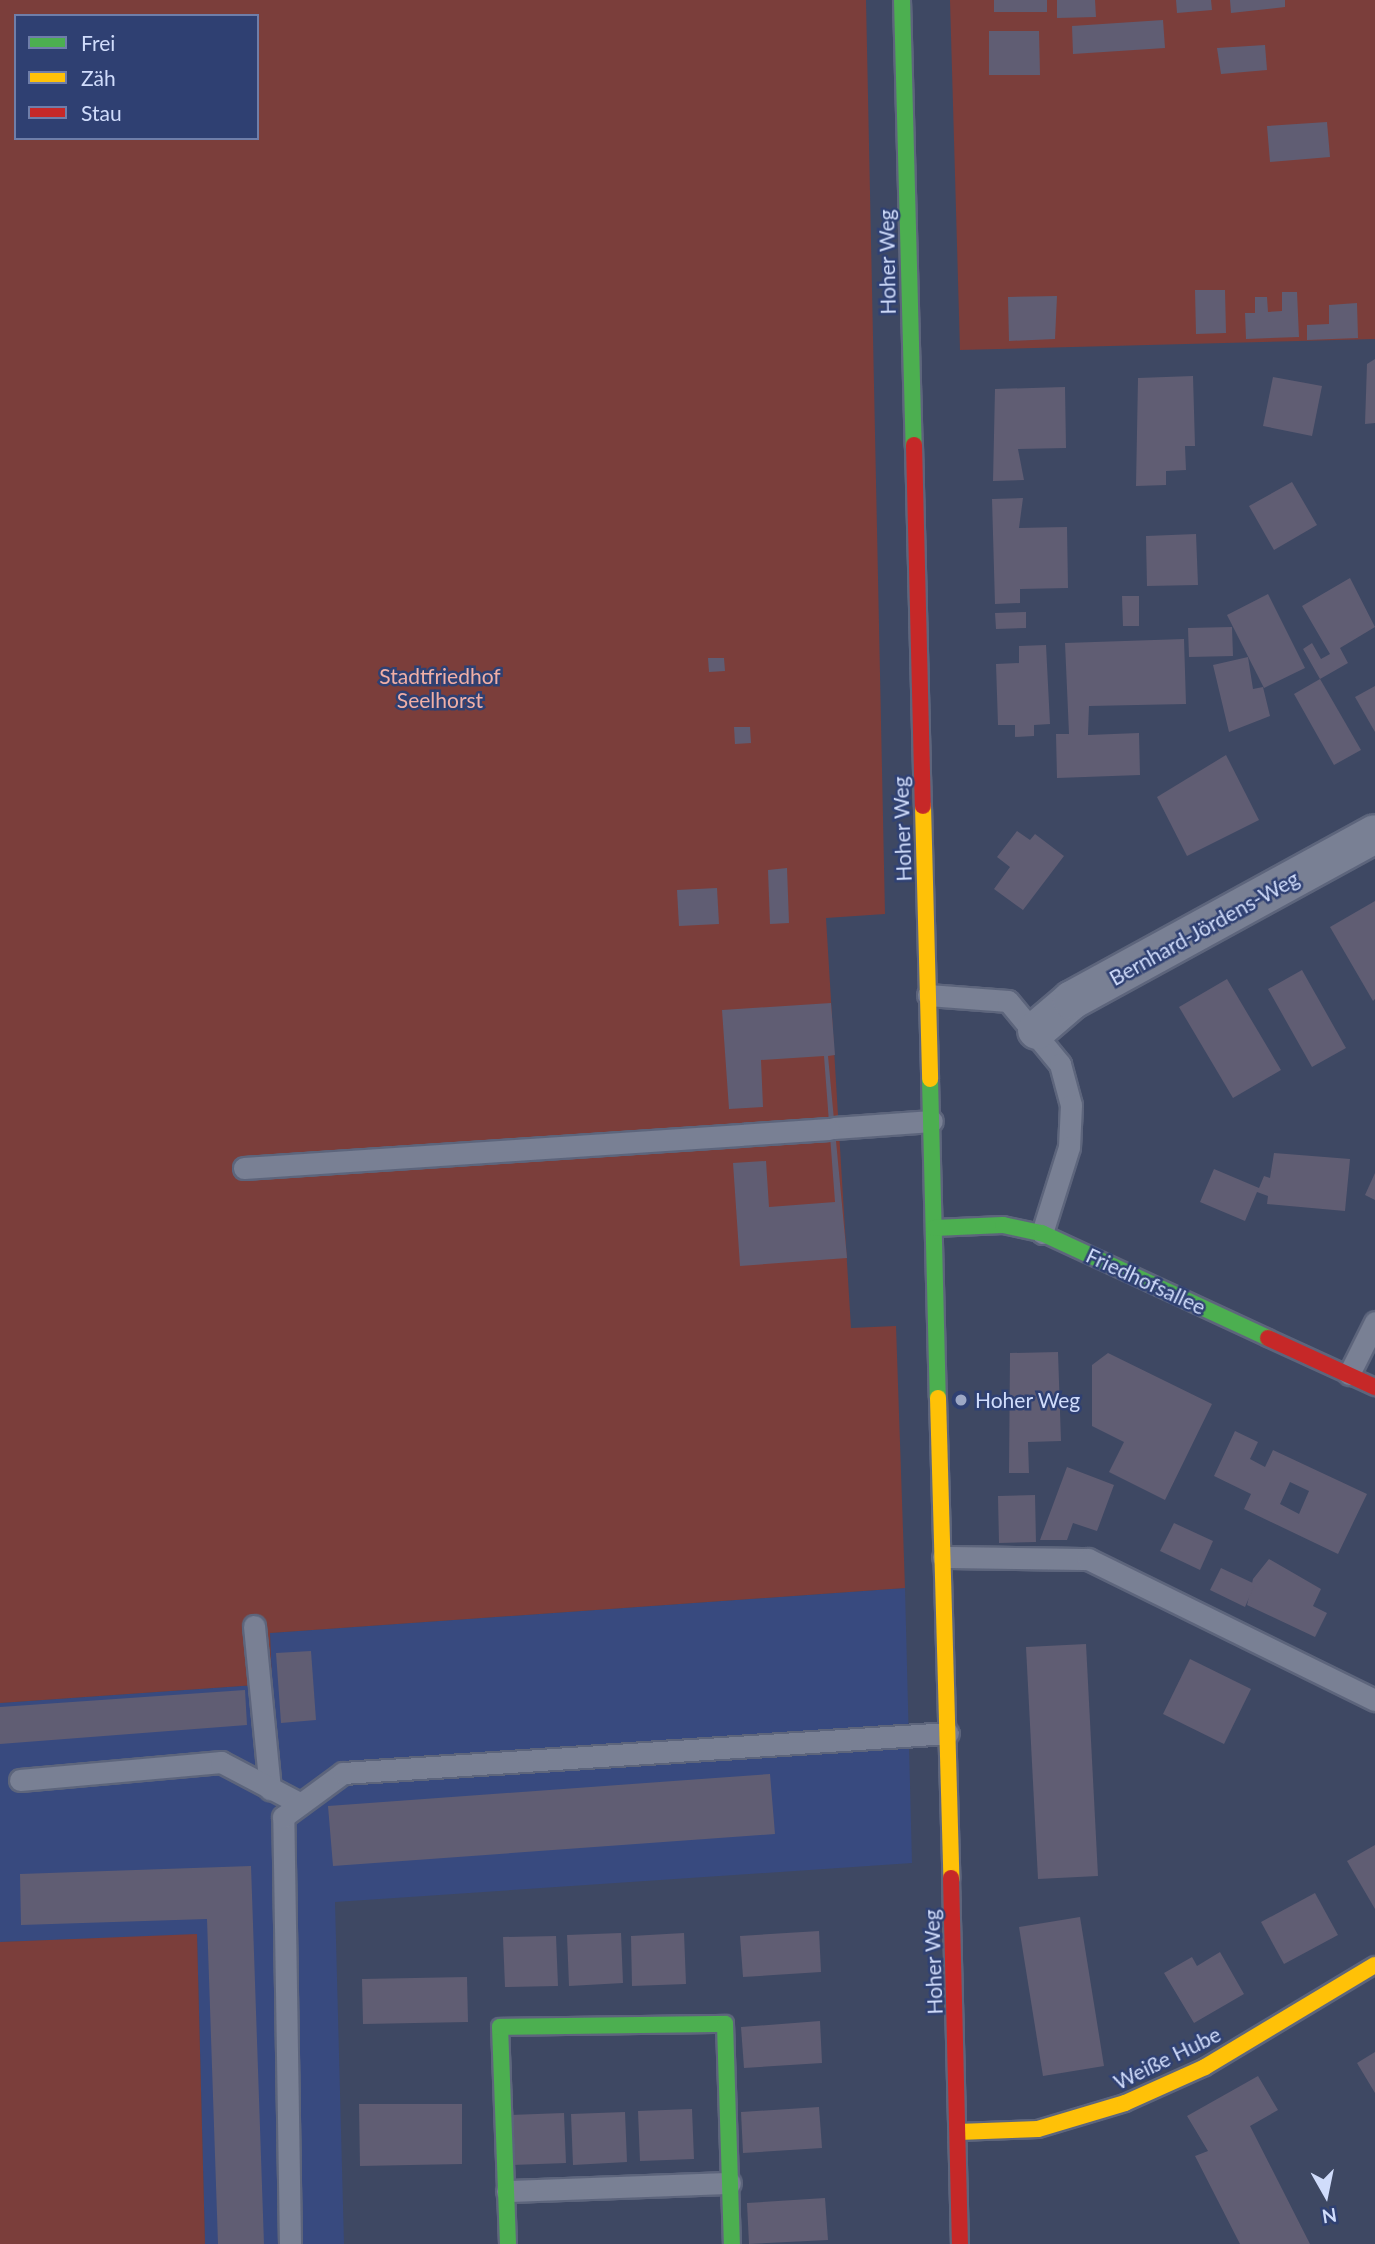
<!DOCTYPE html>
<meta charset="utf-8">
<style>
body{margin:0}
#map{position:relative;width:1375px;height:2244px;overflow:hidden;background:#3e4863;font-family:Lato,sans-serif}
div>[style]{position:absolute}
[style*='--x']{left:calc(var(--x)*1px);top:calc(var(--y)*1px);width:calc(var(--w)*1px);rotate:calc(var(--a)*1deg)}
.built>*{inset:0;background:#384a7f}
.green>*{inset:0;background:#7b3e3b}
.building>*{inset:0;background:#605d73}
.roads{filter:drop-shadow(2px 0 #5d657c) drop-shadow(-2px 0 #5d657c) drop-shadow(0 2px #5d657c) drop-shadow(0 -2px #5d657c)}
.lane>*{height:21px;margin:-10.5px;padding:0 10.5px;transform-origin:10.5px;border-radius:10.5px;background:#798094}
.street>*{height:38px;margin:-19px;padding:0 19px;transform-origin:19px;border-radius:19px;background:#798094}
.fast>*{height:16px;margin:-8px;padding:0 8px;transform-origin:8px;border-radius:8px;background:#4caf50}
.slow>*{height:16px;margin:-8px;padding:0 8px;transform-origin:8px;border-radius:8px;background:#ffc107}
.jam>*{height:16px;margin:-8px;padding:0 8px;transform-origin:8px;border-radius:8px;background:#c62828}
.dots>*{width:19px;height:19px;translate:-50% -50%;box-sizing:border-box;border:4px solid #2f4072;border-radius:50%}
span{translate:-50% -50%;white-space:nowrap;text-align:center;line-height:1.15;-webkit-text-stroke:5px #2f4072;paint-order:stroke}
.street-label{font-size:21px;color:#d0dcfb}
.park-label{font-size:21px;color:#f0afa6}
.poi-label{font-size:21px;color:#d0dcfb}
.left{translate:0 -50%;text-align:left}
.legend{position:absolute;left:14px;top:14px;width:245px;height:126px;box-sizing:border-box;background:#2f4072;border:2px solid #6f7ea9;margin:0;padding:9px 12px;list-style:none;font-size:21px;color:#d0dcfb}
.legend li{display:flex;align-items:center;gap:14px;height:35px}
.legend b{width:35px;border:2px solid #6f7ea9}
.north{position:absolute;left:1291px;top:2160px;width:70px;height:70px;-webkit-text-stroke:5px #2f4072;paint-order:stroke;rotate:171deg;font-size:19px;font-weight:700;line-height:28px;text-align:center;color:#d0dcfb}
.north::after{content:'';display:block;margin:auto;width:24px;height:32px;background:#d0dcfb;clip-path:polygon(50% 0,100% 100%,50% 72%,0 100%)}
</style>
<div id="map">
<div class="built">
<i style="clip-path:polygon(905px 1588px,912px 1863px,335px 1902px,344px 2244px,205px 2244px,197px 1935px,0 1942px,0 1703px,272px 1684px,270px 1633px)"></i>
</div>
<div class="green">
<i style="clip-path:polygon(evenodd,0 0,866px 0,885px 914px,826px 918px,851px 1328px,896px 1326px,905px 1588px,270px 1633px,272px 1684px,0 1703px,0 0,16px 16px,257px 16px,257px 138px,16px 138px,16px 16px)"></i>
<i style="clip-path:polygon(950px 0,1375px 0,1375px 339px,960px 350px)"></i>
<i style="clip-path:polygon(197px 1934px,205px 2244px,0 2244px,0 1942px)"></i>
</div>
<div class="building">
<i style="clip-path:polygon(994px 0,1047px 0,1047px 12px,994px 12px)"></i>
<i style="clip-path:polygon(1057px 0,1095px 0,1096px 17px,1057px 18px)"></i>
<i style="clip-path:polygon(1176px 0,1211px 0,1212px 10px,1177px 13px)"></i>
<i style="clip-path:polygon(1230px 0,1285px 0,1285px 7px,1231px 13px)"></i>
<i style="clip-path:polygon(1163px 20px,1165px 48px,1073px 54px,1072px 26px)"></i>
<i style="clip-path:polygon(989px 31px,1039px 31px,1040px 75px,989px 75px)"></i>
<i style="clip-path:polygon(1265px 45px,1267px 70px,1221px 74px,1217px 48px)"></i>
<i style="clip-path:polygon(1327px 122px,1330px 157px,1270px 162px,1267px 126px)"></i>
<i style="clip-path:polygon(1195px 290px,1225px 290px,1226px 333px,1196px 334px)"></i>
<i style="clip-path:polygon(1282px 292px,1297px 292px,1299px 337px,1246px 339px,1245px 313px,1255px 313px,1255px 297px,1267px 297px,1268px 312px,1282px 311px)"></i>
<i style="clip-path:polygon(1057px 296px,1055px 339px,1009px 341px,1008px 297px)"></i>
<i style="clip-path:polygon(1357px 303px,1358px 338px,1307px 340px,1307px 325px,1329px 324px,1329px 305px)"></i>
<i style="clip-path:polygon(1375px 359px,1375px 423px,1365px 424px,1367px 364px)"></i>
<i style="clip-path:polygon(1193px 376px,1195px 446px,1185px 446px,1186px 470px,1166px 471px,1166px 485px,1136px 486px,1138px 378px)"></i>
<i style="clip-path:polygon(1273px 377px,1322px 386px,1312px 436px,1263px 426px)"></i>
<i style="clip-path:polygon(1065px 387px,1066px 448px,1018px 449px,1024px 480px,993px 481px,995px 389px)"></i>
<i style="clip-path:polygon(1292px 482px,1317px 525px,1274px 550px,1249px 506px)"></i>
<i style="clip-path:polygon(1023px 498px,1019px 528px,1067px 527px,1068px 588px,1020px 589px,1020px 603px,995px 604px,992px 499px)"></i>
<i style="clip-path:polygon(1196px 534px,1198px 585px,1147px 586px,1146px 536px)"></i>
<i style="clip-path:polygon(1350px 578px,1375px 627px,1340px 648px,1348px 663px,1320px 679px,1303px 649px,1312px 643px,1321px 659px,1330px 654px,1302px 606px)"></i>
<i style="clip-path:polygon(1268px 594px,1305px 668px,1264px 688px,1227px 615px)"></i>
<i style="clip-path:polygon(1122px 596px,1139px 596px,1139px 626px,1123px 626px)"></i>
<i style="clip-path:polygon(1026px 612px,1026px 628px,996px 629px,995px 613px)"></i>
<i style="clip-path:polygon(1232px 627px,1233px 656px,1189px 657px,1188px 628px)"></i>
<i style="clip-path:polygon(1184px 639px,1186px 704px,1089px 706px,1088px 735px,1139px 733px,1140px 775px,1057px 778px,1056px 734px,1069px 734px,1065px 643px)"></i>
<i style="clip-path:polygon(1046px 645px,1050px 724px,1034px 725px,1034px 736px,1015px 737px,1015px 725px,998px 725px,996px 664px,1019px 663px,1019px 646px)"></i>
<i style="clip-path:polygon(1248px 657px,1253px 689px,1263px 687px,1270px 716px,1229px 732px,1213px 665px)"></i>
<i style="clip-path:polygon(708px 658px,724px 658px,725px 671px,709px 672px)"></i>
<i style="clip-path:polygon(1320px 679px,1361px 750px,1334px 765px,1294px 694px)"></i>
<i style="clip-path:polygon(1375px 686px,1375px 732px,1355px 697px)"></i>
<i style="clip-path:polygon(734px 727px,750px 727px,751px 743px,735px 744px)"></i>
<i style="clip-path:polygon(1226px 755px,1259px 820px,1187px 856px,1157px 797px)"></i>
<i style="clip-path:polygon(1017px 831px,1030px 840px,1035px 834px,1064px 856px,1023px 910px,994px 889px,1010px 867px,997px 857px)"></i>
<i style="clip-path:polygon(787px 868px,789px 923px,770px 924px,768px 870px)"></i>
<i style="clip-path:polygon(717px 888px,719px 924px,679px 926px,677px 890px)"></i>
<i style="clip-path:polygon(1375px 901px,1375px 999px,1373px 1001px,1330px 927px)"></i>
<i style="clip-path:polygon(1302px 970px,1346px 1048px,1312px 1067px,1268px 989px)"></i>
<i style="clip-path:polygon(1227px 979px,1281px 1070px,1233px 1098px,1179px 1007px)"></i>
<i style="clip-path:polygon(831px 1003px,835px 1055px,828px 1056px,847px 1258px,740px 1266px,733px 1163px,766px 1161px,769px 1207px,835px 1202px,824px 1056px,761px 1060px,763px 1107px,729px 1109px,722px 1010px)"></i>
<i style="clip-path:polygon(1274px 1153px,1350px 1159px,1345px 1211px,1267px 1204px,1268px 1196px,1257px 1192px,1245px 1221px,1200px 1202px,1214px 1169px,1259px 1188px,1264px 1176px,1270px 1178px)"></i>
<i style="clip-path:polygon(1375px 1173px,1375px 1200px,1365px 1195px)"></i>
<i style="clip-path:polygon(1058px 1352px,1061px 1441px,1028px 1442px,1029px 1473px,1009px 1473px,1010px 1353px)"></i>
<i style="clip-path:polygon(1108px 1353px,1212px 1404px,1165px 1500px,1109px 1472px,1124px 1442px,1092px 1426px,1092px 1365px)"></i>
<i style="clip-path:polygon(evenodd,1235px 1431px,1258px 1442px,1250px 1459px,1265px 1467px,1273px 1450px,1367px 1494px,1338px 1554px,1244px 1509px,1251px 1494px,1214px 1476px,1235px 1431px,1290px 1482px,1309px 1491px,1299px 1514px,1280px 1504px,1290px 1482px)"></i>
<i style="clip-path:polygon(1067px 1467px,1114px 1485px,1097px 1531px,1073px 1523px,1067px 1540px,1040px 1540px)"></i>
<i style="clip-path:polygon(1035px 1495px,1036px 1542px,999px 1543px,998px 1496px)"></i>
<i style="clip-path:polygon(1174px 1523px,1213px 1541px,1200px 1570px,1160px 1551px)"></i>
<i style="clip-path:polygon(1269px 1559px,1321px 1589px,1313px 1606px,1327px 1613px,1315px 1637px,1247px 1605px,1253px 1579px)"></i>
<i style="clip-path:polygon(1221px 1568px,1255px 1584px,1245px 1607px,1210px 1590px)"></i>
<i style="clip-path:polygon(1086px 1644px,1098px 1876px,1038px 1879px,1026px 1647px)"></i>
<i style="clip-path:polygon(311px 1651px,316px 1720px,281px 1723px,276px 1653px)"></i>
<i style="clip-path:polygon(1190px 1659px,1251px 1689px,1224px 1744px,1163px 1714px)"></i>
<i style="clip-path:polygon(245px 1690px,247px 1725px,0 1744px,0 1707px)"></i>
<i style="clip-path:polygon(770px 1774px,775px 1834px,333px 1866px,328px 1806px)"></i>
<i style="clip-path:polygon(1375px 1845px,1375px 1909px,1347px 1861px)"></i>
<i style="clip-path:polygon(251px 1866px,264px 2244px,218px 2244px,207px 1919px,21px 1925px,20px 1874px)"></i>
<i style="clip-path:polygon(1315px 1893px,1338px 1935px,1284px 1964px,1261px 1922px)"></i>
<i style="clip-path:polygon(1080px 1917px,1104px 2066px,1043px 2076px,1019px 1927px)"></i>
<i style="clip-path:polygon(819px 1931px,821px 1972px,743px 1977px,740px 1936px)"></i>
<i style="clip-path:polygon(621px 1933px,623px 1983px,569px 1986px,567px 1935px)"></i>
<i style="clip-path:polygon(684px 1933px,686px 1984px,632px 1986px,631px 1936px)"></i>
<i style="clip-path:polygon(556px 1936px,558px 1986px,505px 1987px,503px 1937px)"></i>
<i style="clip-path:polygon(1220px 1952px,1244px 1994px,1194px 2023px,1164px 1973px,1192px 1957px,1197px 1966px)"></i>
<i style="clip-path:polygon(467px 1977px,468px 2022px,363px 2024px,362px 1979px)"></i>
<i style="clip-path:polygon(820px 2021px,822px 2063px,744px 2068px,741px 2027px)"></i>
<i style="clip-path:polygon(1375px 2052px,1375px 2093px,1357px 2063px)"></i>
<i style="clip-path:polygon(1258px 2076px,1278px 2110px,1250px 2126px,1310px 2244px,1240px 2244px,1195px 2156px,1208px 2151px,1187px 2116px)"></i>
<i style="clip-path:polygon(359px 2104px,462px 2104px,462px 2164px,360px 2166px)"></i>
<i style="clip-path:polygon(819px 2107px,822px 2148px,743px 2153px,741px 2112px)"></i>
<i style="clip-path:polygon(692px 2109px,694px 2159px,640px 2161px,638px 2111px)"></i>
<i style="clip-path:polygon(625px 2112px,627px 2162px,573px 2165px,571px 2114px)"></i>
<i style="clip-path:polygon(564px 2113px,566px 2163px,512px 2165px,510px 2115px)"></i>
<i style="clip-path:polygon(825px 2198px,828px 2240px,749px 2244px,747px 2203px)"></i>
</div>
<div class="roads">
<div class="lane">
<i style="--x:928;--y:995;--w:80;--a:4.3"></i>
<i style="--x:1008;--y:1001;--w:82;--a:50.5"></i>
<i style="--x:1060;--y:1064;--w:42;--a:75"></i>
<i style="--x:1071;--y:1105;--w:42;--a:92.7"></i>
<i style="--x:1069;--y:1147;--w:90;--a:107.4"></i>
<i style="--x:834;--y:1128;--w:98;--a:-4.1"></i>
<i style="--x:244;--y:1168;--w:586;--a:-3.81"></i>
<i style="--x:1349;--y:1374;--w:58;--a:-63.4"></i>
<i style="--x:943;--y:1557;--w:145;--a:0.8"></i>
<i style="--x:1088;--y:1559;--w:320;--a:26.2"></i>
<i style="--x:254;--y:1626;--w:164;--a:84.4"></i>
<i style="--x:20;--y:1780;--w:202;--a:-5.1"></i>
<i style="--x:221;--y:1762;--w:90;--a:27.7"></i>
<i style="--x:507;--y:2191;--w:223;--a:-2.1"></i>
<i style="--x:290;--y:2244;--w:427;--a:-90.9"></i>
<i style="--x:283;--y:1817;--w:74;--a:-36.3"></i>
<i style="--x:343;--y:1773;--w:606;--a:-3.78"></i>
</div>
<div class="street">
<i style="--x:1037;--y:1030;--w:46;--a:-40.6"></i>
<i style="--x:1072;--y:1000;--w:345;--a:-28.7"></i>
</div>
<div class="fast">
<i style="--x:902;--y:0;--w:445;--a:88.5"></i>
<i style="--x:930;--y:1079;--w:319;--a:88.6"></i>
<i style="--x:934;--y:1228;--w:69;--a:-2.5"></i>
<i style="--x:1003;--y:1225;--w:40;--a:12"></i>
<i style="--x:1042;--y:1233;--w:249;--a:24.9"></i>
<i style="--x:508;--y:2244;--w:217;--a:-92.1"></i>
<i style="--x:500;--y:2027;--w:225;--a:-0.8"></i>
<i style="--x:725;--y:2024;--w:220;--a:88.2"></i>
</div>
<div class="slow">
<i style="--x:923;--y:806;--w:273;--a:88.5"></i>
<i style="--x:938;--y:1398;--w:480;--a:88.4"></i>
<i style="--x:958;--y:2132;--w:80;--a:-2.1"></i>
<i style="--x:1038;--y:2129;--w:91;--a:-16.6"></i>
<i style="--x:1125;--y:2103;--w:88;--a:-24.2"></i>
<i style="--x:1205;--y:2067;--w:198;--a:-31"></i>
</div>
<div class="jam">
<i style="--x:914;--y:445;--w:361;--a:88.6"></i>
<i style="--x:1268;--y:1338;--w:118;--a:24.6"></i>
<i style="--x:951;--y:1878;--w:366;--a:88.6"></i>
</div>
</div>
<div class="dots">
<i style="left:961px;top:1400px;background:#9da8c6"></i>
</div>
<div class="street-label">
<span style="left:887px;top:262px;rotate:-91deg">Hoher Weg</span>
<span style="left:902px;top:829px;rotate:-92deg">Hoher Weg</span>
<span style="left:1204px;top:928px;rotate:-29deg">Bernhard-Jördens-Weg</span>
<span style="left:1146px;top:1281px;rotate:25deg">Friedhofsallee</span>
<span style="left:933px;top:1962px;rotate:-92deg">Hoher Weg</span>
<span style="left:1167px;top:2058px;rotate:-26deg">Weiße Hube</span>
</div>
<div class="park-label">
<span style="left:440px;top:688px">Stadtfriedhof<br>Seelhorst</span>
</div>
<div class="poi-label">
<span class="left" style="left:975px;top:1400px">Hoher Weg</span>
</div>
<ul class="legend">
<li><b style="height:9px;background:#4caf50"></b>Frei</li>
<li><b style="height:9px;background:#ffc107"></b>Zäh</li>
<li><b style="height:9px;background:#c62828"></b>Stau</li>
</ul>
<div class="north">N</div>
</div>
